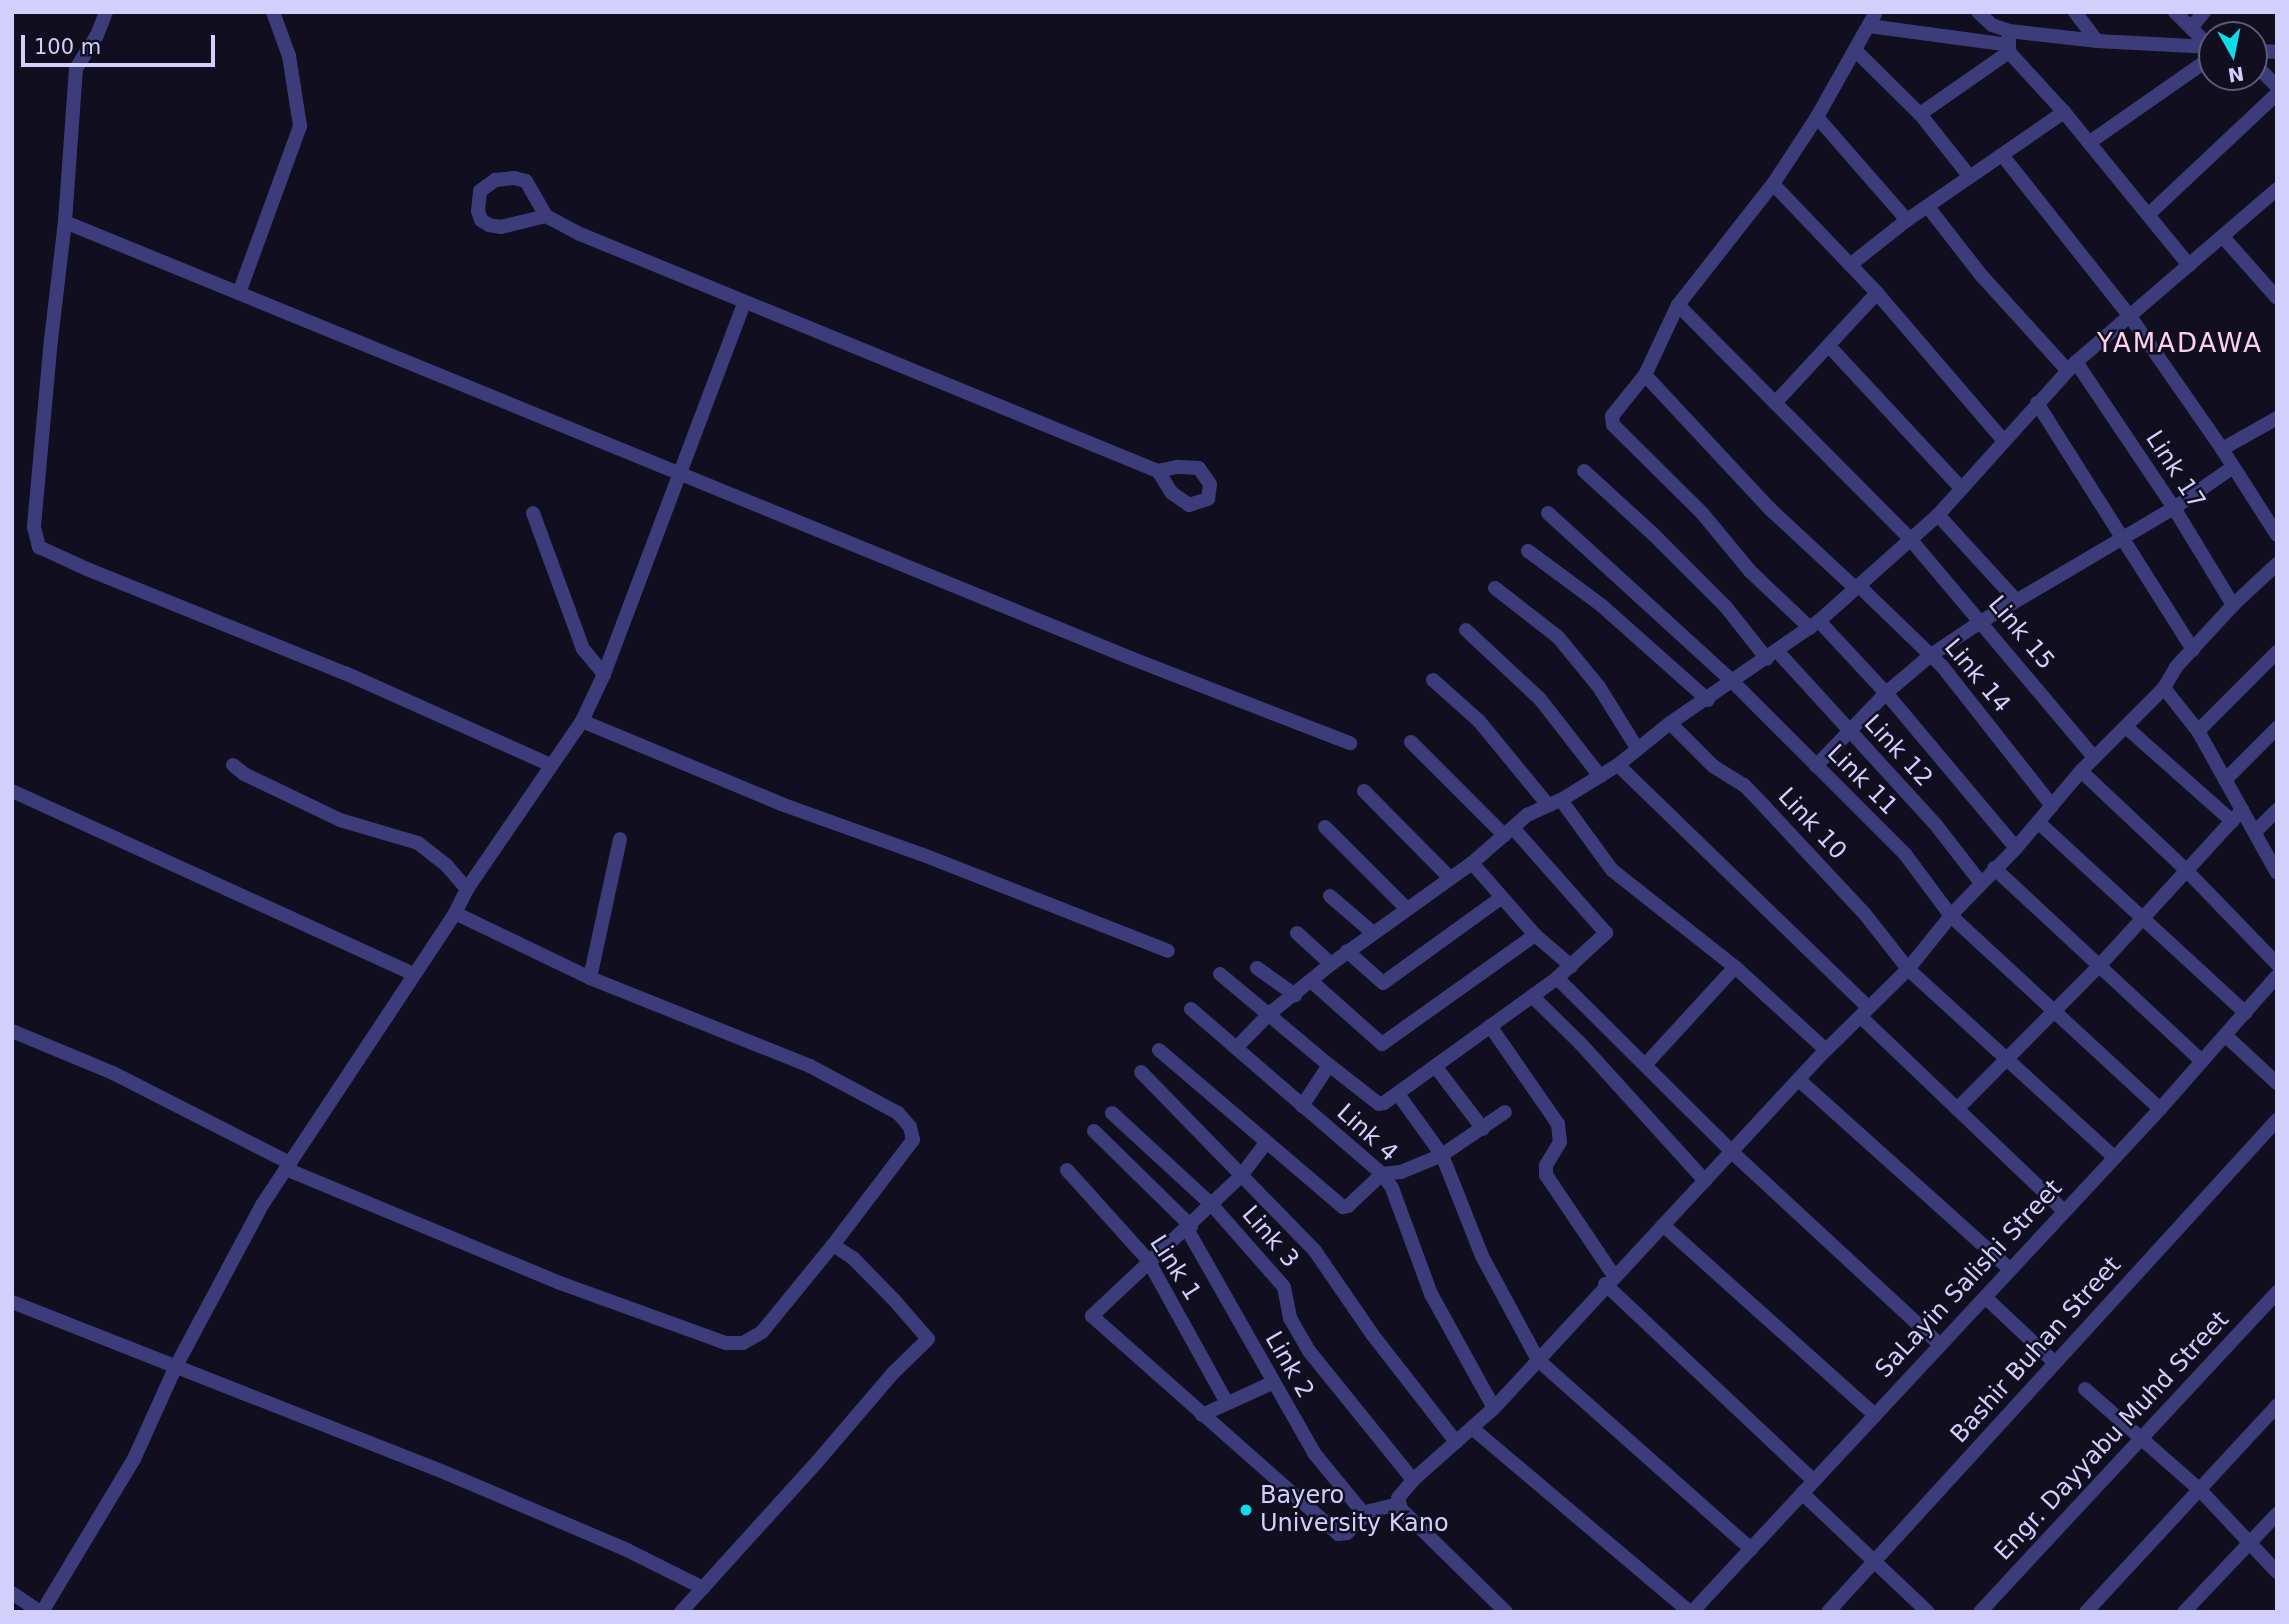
<!DOCTYPE html>
<style>
body{margin:0}
#map{position:relative;width:2289px;height:1624px;overflow:hidden;background:#100e1f;font-family:"DejaVu Sans",sans-serif}
div>[style]{position:absolute}
[style*='--x']{left:calc(var(--x)*1px);top:calc(var(--y)*1px);width:calc(var(--w)*1px);rotate:calc(var(--a)*1deg)}
.minor>*{height:14px;margin:-7px;padding:0 7px;transform-origin:7px;border-radius:7px;background:#3c3c7b}
.dots>*{width:19px;height:19px;translate:-50% -50%;box-sizing:border-box;border:4px solid #100e1f;border-radius:50%}
span{translate:-50% -50%;white-space:nowrap;text-align:center;line-height:1.15;-webkit-text-stroke:5px #100e1f;paint-order:stroke}
.street-label{font-size:24px;color:#d2cffc}
.poi-label{font-size:24px;color:#d2cffc}
.left{translate:0 -50%;text-align:left}
.neighbourhood-label{font-size:26px;color:#fcd1ee;letter-spacing:2px}
.frame{position:absolute;inset:0;border:14px solid #d2cffc;pointer-events:none}
.north{position:absolute;left:2198px;top:21px;width:70px;height:70px;box-sizing:border-box;background:#100e1f;border:2px solid #5e5b77;border-radius:50%;rotate:171deg;font-size:19px;font-weight:700;line-height:28px;text-align:center;color:#d2cffc}
.north::after{content:'';display:block;margin:auto;width:24px;height:32px;background:#0fdce8;clip-path:polygon(50% 0,100% 100%,50% 72%,0 100%)}
.scale{position:absolute;left:21px;top:35px;width:194px;height:32px;box-sizing:border-box;border:4px solid #d2cffc;border-top:0;padding-left:9px;font-size:21px;line-height:24px;white-space:nowrap;color:#d2cffc;-webkit-text-stroke:5px #100e1f;paint-order:stroke}
</style>
<div id="map">
<div class="minor">
<i style="--x:106;--y:12;--w:25;--a:111"></i>
<i style="--x:97;--y:35;--w:39;--a:122"></i>
<i style="--x:76;--y:68;--w:154;--a:94.1"></i>
<i style="--x:65;--y:222;--w:118;--a:96.8"></i>
<i style="--x:51;--y:339;--w:189;--a:95.2"></i>
<i style="--x:34;--y:527;--w:21;--a:76"></i>
<i style="--x:39;--y:547;--w:53;--a:24.6"></i>
<i style="--x:87;--y:569;--w:278;--a:22"></i>
<i style="--x:345;--y:673;--w:226;--a:24.1"></i>
<i style="--x:1978;--y:12;--w:19;--a:43"></i>
<i style="--x:1992;--y:25;--w:18;--a:19"></i>
<i style="--x:2009;--y:31;--w:89;--a:6.5"></i>
<i style="--x:2097;--y:41;--w:115;--a:3"></i>
<i style="--x:2075;--y:12;--w:36;--a:53"></i>
<i style="--x:2175;--y:12;--w:49;--a:45"></i>
<i style="--x:1869;--y:26;--w:141;--a:7.7"></i>
<i style="--x:2191;--y:28;--w:21;--a:-51"></i>
<i style="--x:2009;--y:31;--w:21;--a:90"></i>
<i style="--x:2009;--y:52;--w:81;--a:47.5"></i>
<i style="--x:2064;--y:112;--w:198;--a:50.8"></i>
<i style="--x:1855;--y:50;--w:91;--a:44.6"></i>
<i style="--x:1920;--y:114;--w:80;--a:51.6"></i>
<i style="--x:2254;--y:51;--w:23;--a:2"></i>
<i style="--x:2254;--y:63;--w:33;--a:46"></i>
<i style="--x:1920;--y:114;--w:108;--a:-34.9"></i>
<i style="--x:1817;--y:117;--w:137;--a:48.9"></i>
<i style="--x:2090;--y:142;--w:149;--a:-34.9"></i>
<i style="--x:2002;--y:155;--w:204;--a:51.6"></i>
<i style="--x:2129;--y:315;--w:163;--a:55.2"></i>
<i style="--x:2222;--y:449;--w:102;--a:57.4"></i>
<i style="--x:1773;--y:184;--w:151;--a:46.3"></i>
<i style="--x:1877;--y:293;--w:195;--a:49.4"></i>
<i style="--x:1928;--y:207;--w:86;--a:52.1"></i>
<i style="--x:1981;--y:275;--w:128;--a:47.8"></i>
<i style="--x:2149;--y:214;--w:175;--a:-43.2"></i>
<i style="--x:546;--y:216;--w:46;--a:166.3"></i>
<i style="--x:501;--y:227;--w:12;--a:-171"></i>
<i style="--x:489;--y:225;--w:9;--a:-148"></i>
<i style="--x:481;--y:220;--w:9;--a:-108"></i>
<i style="--x:478;--y:211;--w:20;--a:-84"></i>
<i style="--x:480;--y:191;--w:19;--a:-36"></i>
<i style="--x:495;--y:180;--w:19;--a:-6"></i>
<i style="--x:514;--y:178;--w:12;--a:14"></i>
<i style="--x:526;--y:181;--w:40;--a:60.3"></i>
<i style="--x:546;--y:216;--w:38;--a:28"></i>
<i style="--x:580;--y:234;--w:625;--a:22.3"></i>
<i style="--x:1158;--y:471;--w:26;--a:58"></i>
<i style="--x:1172;--y:493;--w:21;--a:35"></i>
<i style="--x:1189;--y:505;--w:20;--a:-18"></i>
<i style="--x:1208;--y:499;--w:15;--a:-82"></i>
<i style="--x:1210;--y:484;--w:19;--a:-125"></i>
<i style="--x:1199;--y:468;--w:22;--a:-177"></i>
<i style="--x:1177;--y:467;--w:19;--a:168"></i>
<i style="--x:65;--y:222;--w:1154;--a:22.25"></i>
<i style="--x:1133;--y:659;--w:233;--a:21.2"></i>
<i style="--x:2223;--y:237;--w:81;--a:48.5"></i>
<i style="--x:1850;--y:265;--w:73;--a:-38.3"></i>
<i style="--x:1907;--y:220;--w:191;--a:-34.5"></i>
<i style="--x:239;--y:293;--w:178;--a:-69.9"></i>
<i style="--x:300;--y:126;--w:71;--a:-98.9"></i>
<i style="--x:289;--y:56;--w:47;--a:-110"></i>
<i style="--x:1678;--y:305;--w:331;--a:45.2"></i>
<i style="--x:1911;--y:540;--w:284;--a:49.9"></i>
<i style="--x:1829;--y:346;--w:194;--a:47.1"></i>
<i style="--x:2076;--y:362;--w:176;--a:56.1"></i>
<i style="--x:2174;--y:508;--w:114;--a:58.7"></i>
<i style="--x:1645;--y:375;--w:183;--a:47"></i>
<i style="--x:1770;--y:509;--w:116;--a:42.9"></i>
<i style="--x:1775;--y:403;--w:150;--a:-47.2"></i>
<i style="--x:2037;--y:403;--w:292;--a:57.7"></i>
<i style="--x:2222;--y:449;--w:63;--a:-29.4"></i>
<i style="--x:1584;--y:471;--w:93;--a:42.4"></i>
<i style="--x:1653;--y:534;--w:103;--a:45"></i>
<i style="--x:1726;--y:607;--w:66;--a:51.7"></i>
<i style="--x:533;--y:513;--w:145;--a:69.8"></i>
<i style="--x:583;--y:649;--w:33;--a:50"></i>
<i style="--x:1548;--y:513;--w:251;--a:42.4"></i>
<i style="--x:1733;--y:682;--w:243;--a:45"></i>
<i style="--x:1905;--y:854;--w:77;--a:53.4"></i>
<i style="--x:1951;--y:916;--w:284;--a:42.7"></i>
<i style="--x:1938;--y:515;--w:115;--a:47.5"></i>
<i style="--x:1528;--y:551;--w:91;--a:36.5"></i>
<i style="--x:1601;--y:605;--w:143;--a:41.6"></i>
<i style="--x:1858;--y:585;--w:117;--a:44"></i>
<i style="--x:1942;--y:666;--w:178;--a:51.8"></i>
<i style="--x:1495;--y:588;--w:80;--a:37.9"></i>
<i style="--x:1558;--y:637;--w:65;--a:50.6"></i>
<i style="--x:1599;--y:687;--w:72;--a:58.1"></i>
<i style="--x:1819;--y:621;--w:98;--a:47.1"></i>
<i style="--x:1886;--y:693;--w:202;--a:50"></i>
<i style="--x:1810;--y:628;--w:83;--a:-136.5"></i>
<i style="--x:1750;--y:571;--w:75;--a:-129.6"></i>
<i style="--x:1702;--y:513;--w:125;--a:-135.3"></i>
<i style="--x:1613;--y:425;--w:9;--a:-96"></i>
<i style="--x:1612;--y:416;--w:53;--a:-51.2"></i>
<i style="--x:1645;--y:375;--w:77;--a:-64.8"></i>
<i style="--x:1678;--y:305;--w:154;--a:-51.9"></i>
<i style="--x:1773;--y:184;--w:80;--a:-56.7"></i>
<i style="--x:1817;--y:117;--w:120;--a:-60.7"></i>
<i style="--x:1466;--y:630;--w:101;--a:43"></i>
<i style="--x:1540;--y:699;--w:98;--a:52.1"></i>
<i style="--x:1778;--y:652;--w:234;--a:47.6"></i>
<i style="--x:1936;--y:825;--w:73;--a:52.2"></i>
<i style="--x:1433;--y:680;--w:62;--a:41.7"></i>
<i style="--x:1479;--y:721;--w:109;--a:50.6"></i>
<i style="--x:2164;--y:688;--w:55;--a:51.7"></i>
<i style="--x:2198;--y:731;--w:162;--a:60.9"></i>
<i style="--x:582;--y:721;--w:216;--a:22.6"></i>
<i style="--x:781;--y:804;--w:149;--a:19.7"></i>
<i style="--x:921;--y:854;--w:265;--a:21.4"></i>
<i style="--x:1670;--y:723;--w:61;--a:45"></i>
<i style="--x:1713;--y:766;--w:36;--a:32"></i>
<i style="--x:1744;--y:785;--w:30;--a:46"></i>
<i style="--x:1765;--y:807;--w:145;--a:47"></i>
<i style="--x:1864;--y:913;--w:71;--a:51.8"></i>
<i style="--x:1908;--y:969;--w:279;--a:42.4"></i>
<i style="--x:2126;--y:727;--w:142;--a:41.6"></i>
<i style="--x:2198;--y:731;--w:112;--a:-45"></i>
<i style="--x:1411;--y:742;--w:132;--a:45"></i>
<i style="--x:233;--y:765;--w:14;--a:39"></i>
<i style="--x:244;--y:774;--w:106;--a:25.6"></i>
<i style="--x:340;--y:820;--w:81;--a:16.4"></i>
<i style="--x:418;--y:843;--w:37;--a:38"></i>
<i style="--x:447;--y:866;--w:30;--a:49"></i>
<i style="--x:1618;--y:765;--w:349;--a:44.1"></i>
<i style="--x:1816;--y:766;--w:101;--a:-46.2"></i>
<i style="--x:1886;--y:693;--w:59;--a:-40.2"></i>
<i style="--x:1931;--y:655;--w:61;--a:-33.7"></i>
<i style="--x:1982;--y:621;--w:223;--a:-30.5"></i>
<i style="--x:2174;--y:508;--w:72;--a:-34.8"></i>
<i style="--x:2081;--y:771;--w:144;--a:43.3"></i>
<i style="--x:2186;--y:870;--w:131;--a:45.9"></i>
<i style="--x:2225;--y:780;--w:74;--a:-45"></i>
<i style="--x:12;--y:791;--w:442;--a:24.5"></i>
<i style="--x:1364;--y:791;--w:122;--a:45.3"></i>
<i style="--x:1561;--y:800;--w:87;--a:53.9"></i>
<i style="--x:1612;--y:870;--w:157;--a:38.3"></i>
<i style="--x:1735;--y:967;--w:123;--a:42.4"></i>
<i style="--x:2038;--y:822;--w:282;--a:42.6"></i>
<i style="--x:1325;--y:827;--w:116;--a:45"></i>
<i style="--x:2256;--y:831;--w:30;--a:-45"></i>
<i style="--x:1472;--y:863;--w:96;--a:48.8"></i>
<i style="--x:1535;--y:935;--w:48;--a:40.7"></i>
<i style="--x:1994;--y:868;--w:284;--a:42.9"></i>
<i style="--x:1330;--y:896;--w:57;--a:40.7"></i>
<i style="--x:455;--y:913;--w:150;--a:25.7"></i>
<i style="--x:590;--y:978;--w:237;--a:21.8"></i>
<i style="--x:810;--y:1066;--w:100;--a:28.1"></i>
<i style="--x:898;--y:1113;--w:18;--a:49"></i>
<i style="--x:910;--y:1127;--w:13;--a:77"></i>
<i style="--x:913;--y:1140;--w:132;--a:127.3"></i>
<i style="--x:1297;--y:933;--w:46;--a:42.4"></i>
<i style="--x:1347;--y:951;--w:48;--a:41.6"></i>
<i style="--x:1383;--y:983;--w:145;--a:-35.8"></i>
<i style="--x:1257;--y:968;--w:47;--a:35.4"></i>
<i style="--x:1220;--y:974;--w:142;--a:39.9"></i>
<i style="--x:1329;--y:1065;--w:63;--a:38"></i>
<i style="--x:1379;--y:1104;--w:5;--a:-11"></i>
<i style="--x:1384;--y:1103;--w:213;--a:-35.8"></i>
<i style="--x:1557;--y:978;--w:67;--a:-42.6"></i>
<i style="--x:1606;--y:933;--w:139;--a:-131.5"></i>
<i style="--x:590;--y:978;--w:142;--a:-77.8"></i>
<i style="--x:1557;--y:978;--w:248;--a:44.8"></i>
<i style="--x:1733;--y:1153;--w:282;--a:42.8"></i>
<i style="--x:1311;--y:981;--w:95;--a:41.6"></i>
<i style="--x:1382;--y:1044;--w:188;--a:-35.5"></i>
<i style="--x:1532;--y:996;--w:67;--a:44.4"></i>
<i style="--x:1580;--y:1043;--w:186;--a:47.8"></i>
<i style="--x:1191;--y:1009;--w:252;--a:40.8"></i>
<i style="--x:1382;--y:1174;--w:17;--a:54"></i>
<i style="--x:1392;--y:1188;--w:113;--a:69.8"></i>
<i style="--x:1431;--y:1294;--w:130;--a:61.1"></i>
<i style="--x:1861;--y:1017;--w:279;--a:43.7"></i>
<i style="--x:1490;--y:1026;--w:119;--a:55.2"></i>
<i style="--x:1558;--y:1124;--w:18;--a:84"></i>
<i style="--x:1560;--y:1142;--w:27;--a:121"></i>
<i style="--x:1546;--y:1165;--w:10;--a:90"></i>
<i style="--x:1546;--y:1175;--w:122;--a:56"></i>
<i style="--x:12;--y:1031;--w:109;--a:22.6"></i>
<i style="--x:113;--y:1073;--w:199;--a:27"></i>
<i style="--x:2226;--y:1036;--w:69;--a:42.7"></i>
<i style="--x:1236;--y:1048;--w:47;--a:-45.9"></i>
<i style="--x:1269;--y:1014;--w:80;--a:-38.9"></i>
<i style="--x:1331;--y:964;--w:173;--a:-35.6"></i>
<i style="--x:1472;--y:863;--w:73;--a:-41.1"></i>
<i style="--x:1527;--y:815;--w:37;--a:-24"></i>
<i style="--x:1561;--y:800;--w:67;--a:-31.6"></i>
<i style="--x:1618;--y:765;--w:67;--a:-38.9"></i>
<i style="--x:1670;--y:723;--w:181;--a:-34.4"></i>
<i style="--x:1819;--y:621;--w:159;--a:-41.7"></i>
<i style="--x:1938;--y:515;--w:206;--a:-48"></i>
<i style="--x:2076;--y:362;--w:265;--a:-40.7"></i>
<i style="--x:1159;--y:1050;--w:242;--a:40.5"></i>
<i style="--x:1343;--y:1207;--w:5;--a:-11"></i>
<i style="--x:1348;--y:1206;--w:47;--a:-43.3"></i>
<i style="--x:1382;--y:1174;--w:19;--a:-6"></i>
<i style="--x:1401;--y:1172;--w:44;--a:-22.5"></i>
<i style="--x:1442;--y:1155;--w:76;--a:-34.3"></i>
<i style="--x:1645;--y:1065;--w:133;--a:-47.4"></i>
<i style="--x:1435;--y:1066;--w:79;--a:52.7"></i>
<i style="--x:1141;--y:1072;--w:250;--a:45.8"></i>
<i style="--x:1315;--y:1251;--w:101;--a:55.5"></i>
<i style="--x:1372;--y:1334;--w:137;--a:52.1"></i>
<i style="--x:1799;--y:1080;--w:283;--a:41.9"></i>
<i style="--x:1398;--y:1094;--w:75;--a:54.2"></i>
<i style="--x:1442;--y:1155;--w:109;--a:68.4"></i>
<i style="--x:1482;--y:1256;--w:118;--a:61.7"></i>
<i style="--x:1538;--y:1360;--w:285;--a:41.6"></i>
<i style="--x:1302;--y:1106;--w:49;--a:-56.6"></i>
<i style="--x:1957;--y:1109;--w:202;--a:-45.2"></i>
<i style="--x:2099;--y:966;--w:212;--a:-47.5"></i>
<i style="--x:1112;--y:1113;--w:136;--a:42.6"></i>
<i style="--x:1212;--y:1205;--w:109;--a:48.7"></i>
<i style="--x:1284;--y:1287;--w:32;--a:79"></i>
<i style="--x:1290;--y:1318;--w:38;--a:60"></i>
<i style="--x:1309;--y:1351;--w:166;--a:51.1"></i>
<i style="--x:1094;--y:1131;--w:136;--a:44.4"></i>
<i style="--x:1265;--y:1144;--w:39;--a:127"></i>
<i style="--x:1242;--y:1175;--w:206;--a:136.8"></i>
<i style="--x:1092;--y:1316;--w:329;--a:41.5"></i>
<i style="--x:1338;--y:1534;--w:9;--a:-6"></i>
<i style="--x:1347;--y:1533;--w:32;--a:-44"></i>
<i style="--x:1370;--y:1511;--w:29;--a:-14"></i>
<i style="--x:286;--y:1169;--w:297;--a:22.6"></i>
<i style="--x:560;--y:1283;--w:177;--a:19.9"></i>
<i style="--x:726;--y:1343;--w:17;--a:0"></i>
<i style="--x:743;--y:1343;--w:22;--a:-30"></i>
<i style="--x:762;--y:1332;--w:112;--a:-50.8"></i>
<i style="--x:833;--y:1245;--w:24;--a:33"></i>
<i style="--x:853;--y:1258;--w:60;--a:45.7"></i>
<i style="--x:895;--y:1301;--w:50;--a:49"></i>
<i style="--x:928;--y:1339;--w:49;--a:135.8"></i>
<i style="--x:893;--y:1373;--w:117;--a:130.5"></i>
<i style="--x:817;--y:1462;--w:202;--a:132.2"></i>
<i style="--x:1067;--y:1170;--w:121;--a:48"></i>
<i style="--x:1148;--y:1260;--w:163;--a:61.1"></i>
<i style="--x:1663;--y:1225;--w:285;--a:41.9"></i>
<i style="--x:1187;--y:1229;--w:257;--a:60.4"></i>
<i style="--x:1314;--y:1453;--w:80;--a:50.6"></i>
<i style="--x:1605;--y:1284;--w:287;--a:43.3"></i>
<i style="--x:1985;--y:1297;--w:96;--a:43.3"></i>
<i style="--x:12;--y:1302;--w:466;--a:21.5"></i>
<i style="--x:446;--y:1473;--w:197;--a:23"></i>
<i style="--x:627;--y:1550;--w:85;--a:26.6"></i>
<i style="--x:2085;--y:1389;--w:153;--a:41.3"></i>
<i style="--x:2200;--y:1490;--w:112;--a:46.8"></i>
<i style="--x:1202;--y:1415;--w:77;--a:-24.6"></i>
<i style="--x:1472;--y:1428;--w:285;--a:40.2"></i>
<i style="--x:1802;--y:1493;--w:173;--a:43.4"></i>
<i style="--x:12;--y:1593;--w:34;--a:34"></i>
<i style="--x:42;--y:1612;--w:179;--a:-59"></i>
<i style="--x:134;--y:1459;--w:100;--a:-65.7"></i>
<i style="--x:175;--y:1368;--w:185;--a:-61.9"></i>
<i style="--x:262;--y:1205;--w:350;--a:-56.5"></i>
<i style="--x:455;--y:913;--w:27;--a:-63"></i>
<i style="--x:467;--y:889;--w:204;--a:-55.6"></i>
<i style="--x:582;--y:721;--w:52;--a:-64.9"></i>
<i style="--x:604;--y:674;--w:397;--a:-69.3"></i>
<i style="--x:1506;--y:1612;--w:147;--a:-135.6"></i>
<i style="--x:1401;--y:1509;--w:11;--a:-105"></i>
<i style="--x:1398;--y:1498;--w:23;--a:-50"></i>
<i style="--x:1413;--y:1480;--w:108;--a:-41.6"></i>
<i style="--x:1494;--y:1408;--w:488;--a:-47.2"></i>
<i style="--x:1826;--y:1050;--w:115;--a:-44.6"></i>
<i style="--x:1908;--y:969;--w:73;--a:-51.1"></i>
<i style="--x:1954;--y:912;--w:89;--a:-45.9"></i>
<i style="--x:2016;--y:848;--w:101;--a:-49.8"></i>
<i style="--x:2081;--y:771;--w:117;--a:-45"></i>
<i style="--x:2164;--y:688;--w:24;--a:-60"></i>
<i style="--x:2176;--y:667;--w:84;--a:-47.4"></i>
<i style="--x:2233;--y:605;--w:60;--a:-43"></i>
<i style="--x:1692;--y:1612;--w:687;--a:-47.06"></i>
<i style="--x:2160;--y:1109;--w:177;--a:-48.7"></i>
<i style="--x:1828;--y:1612;--w:666;--a:-47.62"></i>
<i style="--x:1980;--y:1612;--w:437;--a:-47.1"></i>
<i style="--x:2086;--y:1612;--w:281;--a:-47.2"></i>
<i style="--x:2184;--y:1612;--w:135;--a:-46.5"></i>
</div>
<div class="dots">
<i style="left:1246px;top:1510px;background:#0fdce8"></i>
</div>
<div class="street-label">
<span style="left:2175px;top:470px;rotate:57deg">Link 17</span>
<span style="left:2021px;top:633px;rotate:50deg">Link 15</span>
<span style="left:1977px;top:676px;rotate:50deg">Link 14</span>
<span style="left:1898px;top:751px;rotate:47deg">Link 12</span>
<span style="left:1862px;top:780px;rotate:45deg">Link 11</span>
<span style="left:1812px;top:824px;rotate:47deg">Link 10</span>
<span style="left:1367px;top:1133px;rotate:42deg">Link 4</span>
<span style="left:1270px;top:1237px;rotate:49deg">Link 3</span>
<span style="left:1175px;top:1268px;rotate:57deg">Link 1</span>
<span style="left:1969px;top:1279px;rotate:-47deg">SaLayin Salishi Street</span>
<span style="left:2036px;top:1350px;rotate:-48deg">Bashir Buhan Street</span>
<span style="left:1289px;top:1365px;rotate:60deg">Link 2</span>
<span style="left:2112px;top:1436px;rotate:-47deg">Engr. Dayyabu Muhd Street</span>
</div>
<div class="poi-label">
<span class="left" style="left:1260px;top:1510px">Bayero<br>University Kano</span>
</div>
<div class="neighbourhood-label">
<span style="left:2180px;top:344px">YAMADAWA</span>
</div>
<div class="frame"></div>
<div class="north">N</div>
<div class="scale">100 m</div>
</div>
